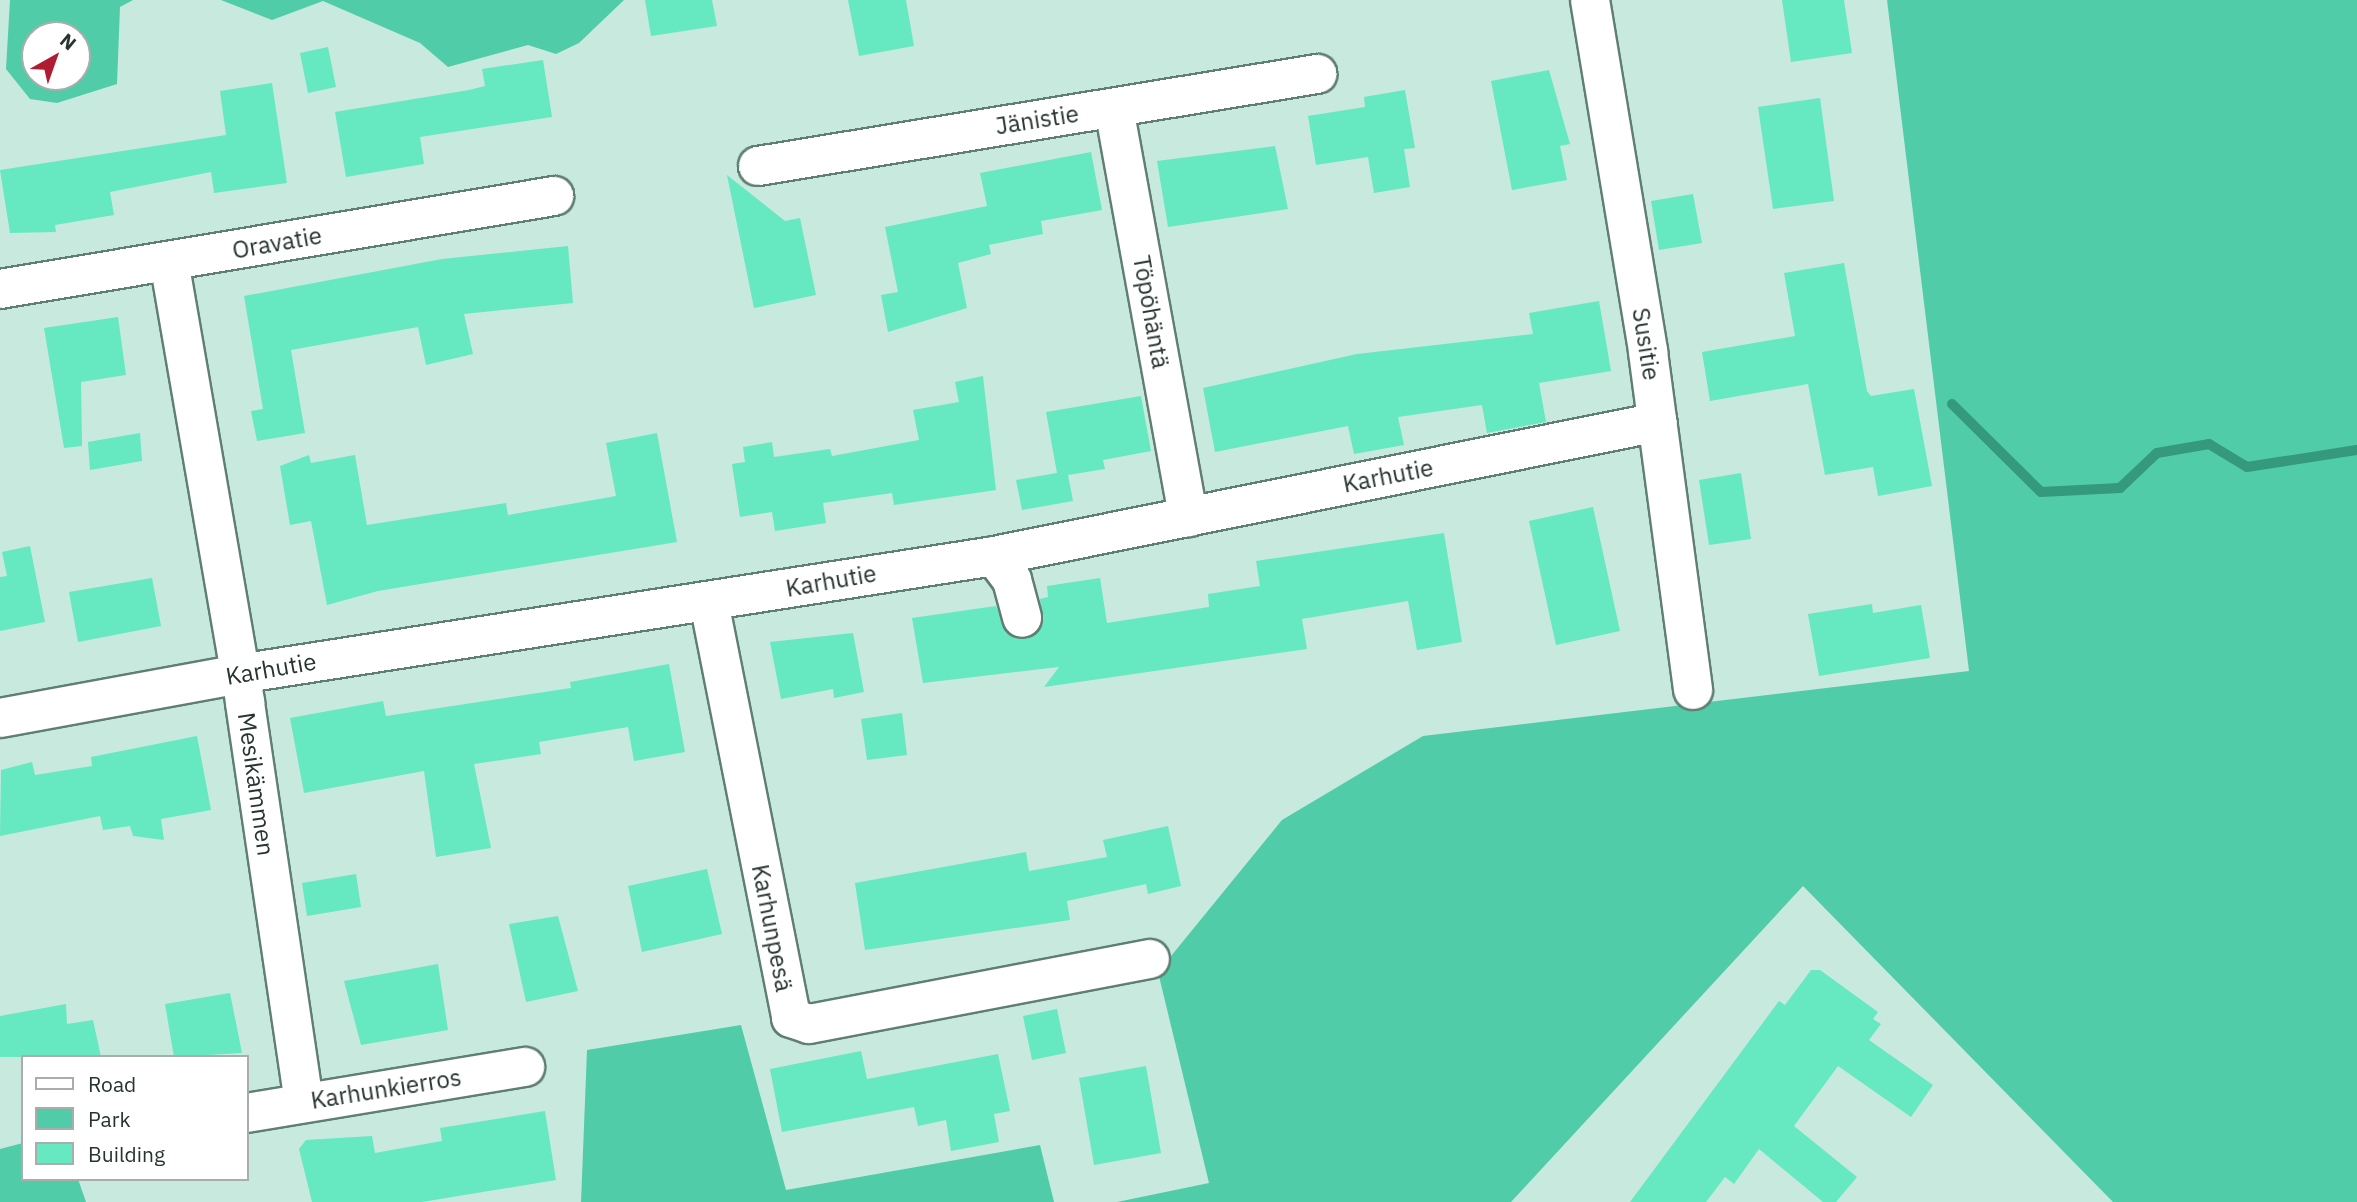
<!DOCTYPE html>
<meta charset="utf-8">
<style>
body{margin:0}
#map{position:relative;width:2357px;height:1202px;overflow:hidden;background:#c8e9dd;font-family:"IBM Plex Sans",sans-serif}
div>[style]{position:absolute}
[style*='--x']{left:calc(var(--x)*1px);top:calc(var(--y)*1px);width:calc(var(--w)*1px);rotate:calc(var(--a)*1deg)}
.green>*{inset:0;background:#51cca9}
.stream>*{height:10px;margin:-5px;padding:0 5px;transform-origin:5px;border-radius:5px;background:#34997d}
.building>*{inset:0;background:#66e8c1}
.roads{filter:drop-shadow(2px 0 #607e73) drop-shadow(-2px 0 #607e73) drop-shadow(0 2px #607e73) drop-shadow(0 -2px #607e73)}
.minor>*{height:38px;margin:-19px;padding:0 19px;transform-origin:19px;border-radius:19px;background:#fff}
span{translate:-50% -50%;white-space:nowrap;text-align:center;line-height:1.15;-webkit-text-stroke:7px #fff;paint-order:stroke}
.street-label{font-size:24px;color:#27342f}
.legend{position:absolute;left:21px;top:1055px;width:228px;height:126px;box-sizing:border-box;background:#fff;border:2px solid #a9aeac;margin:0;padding:9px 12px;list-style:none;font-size:21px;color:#27342f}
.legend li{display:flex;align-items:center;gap:14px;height:35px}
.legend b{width:35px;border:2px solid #a9aeac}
.north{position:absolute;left:21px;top:21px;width:70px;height:70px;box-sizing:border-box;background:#fff;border:2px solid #a9aeac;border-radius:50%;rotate:40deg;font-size:19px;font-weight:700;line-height:28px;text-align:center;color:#27342f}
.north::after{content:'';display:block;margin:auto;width:24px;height:32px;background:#b01c31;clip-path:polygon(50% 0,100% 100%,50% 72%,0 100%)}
</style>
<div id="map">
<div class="green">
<i style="clip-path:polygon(evenodd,10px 0,133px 0,120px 7px,117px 84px,57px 103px,30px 99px,6px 69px,10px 0,35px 35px,77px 35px,77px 77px,35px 77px,35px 35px)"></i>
<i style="clip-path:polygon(221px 0,624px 0,579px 43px,556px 54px,528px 45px,448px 67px,420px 43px,323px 1px,272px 20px)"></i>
<i style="clip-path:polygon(1887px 0,2357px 0,2357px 1202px,2113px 1202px,1803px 886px,1511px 1202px,1117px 1202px,1209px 1183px,1158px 972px,1282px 820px,1423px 736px,1969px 671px)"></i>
<i style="clip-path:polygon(741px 1025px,786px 1190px,1040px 1145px,1054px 1202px,581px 1202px,587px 1050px)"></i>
<i style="clip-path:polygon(23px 1143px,23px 1179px,78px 1179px,86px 1202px,0 1202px,0 1149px)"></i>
</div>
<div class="stream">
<i style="--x:1952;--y:404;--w:125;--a:44.7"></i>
<i style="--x:2041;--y:492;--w:79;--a:-2.9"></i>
<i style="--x:2120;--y:488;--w:51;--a:-43.4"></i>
<i style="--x:2157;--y:453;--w:53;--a:-9.8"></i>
<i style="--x:2209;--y:444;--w:44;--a:31.2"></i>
<i style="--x:2247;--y:467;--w:111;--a:-8.8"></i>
</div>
<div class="building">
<i style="clip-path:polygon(645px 0,712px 0,717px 26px,651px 36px)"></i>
<i style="clip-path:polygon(848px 0,906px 0,914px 46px,859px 56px)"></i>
<i style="clip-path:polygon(1782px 0,1844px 0,1852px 53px,1791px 62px)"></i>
<i style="clip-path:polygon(328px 47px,336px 87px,308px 93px,300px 53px)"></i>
<i style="clip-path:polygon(543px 60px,552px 117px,420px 137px,424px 164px,346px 177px,335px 112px,469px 90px,485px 86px,482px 69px)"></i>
<i style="clip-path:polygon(1549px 70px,1570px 144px,1560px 146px,1567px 180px,1512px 190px,1491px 81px)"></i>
<i style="clip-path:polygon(272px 83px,287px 183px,214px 193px,211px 172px,110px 192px,114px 215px,55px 225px,56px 232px,10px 233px,0 170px,226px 135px,220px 91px)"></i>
<i style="clip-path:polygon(1405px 90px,1415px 148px,1404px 149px,1410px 187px,1374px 193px,1368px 157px,1316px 165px,1308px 116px,1365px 107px,1364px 97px)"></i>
<i style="clip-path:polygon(1820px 98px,1834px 201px,1773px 209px,1758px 107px)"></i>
<i style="clip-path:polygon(1275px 146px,1288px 209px,1168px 227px,1157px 161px)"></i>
<i style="clip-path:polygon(1091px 152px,1102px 210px,1041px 221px,1043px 234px,989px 245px,991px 254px,958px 263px,967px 308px,888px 332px,881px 295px,898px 292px,885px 227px,987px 206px,980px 173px)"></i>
<i style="clip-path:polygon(727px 175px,785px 221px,800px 218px,816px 295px,754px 308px)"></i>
<i style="clip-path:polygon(1693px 194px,1702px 243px,1659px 250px,1651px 201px)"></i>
<i style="clip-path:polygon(568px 246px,573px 303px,464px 314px,473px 354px,426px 365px,418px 327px,291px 350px,305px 433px,257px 441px,251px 411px,263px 409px,244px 296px,442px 259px)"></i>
<i style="clip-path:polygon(1844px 263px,1867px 391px,1871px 396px,1914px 389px,1932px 486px,1878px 496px,1873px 467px,1825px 475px,1808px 384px,1710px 401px,1702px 352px,1795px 336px,1784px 273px)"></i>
<i style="clip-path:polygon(1599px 301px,1611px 371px,1539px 383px,1546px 422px,1487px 433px,1482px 405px,1398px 417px,1404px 445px,1354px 454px,1348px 426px,1215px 452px,1203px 388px,1357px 354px,1533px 334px,1529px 313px)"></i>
<i style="clip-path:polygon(118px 317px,126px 375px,81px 382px,82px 446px,64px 448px,44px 328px)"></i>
<i style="clip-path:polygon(983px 376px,996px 490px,894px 505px,892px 493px,823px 503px,826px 523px,775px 531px,772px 512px,740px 517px,732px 464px,745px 462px,743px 447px,772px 442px,774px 457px,830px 449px,832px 456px,919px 440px,913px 410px,959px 402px,955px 382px)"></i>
<i style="clip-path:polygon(1141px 396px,1151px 451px,1103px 460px,1105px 469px,1068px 475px,1073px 501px,1022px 510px,1016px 480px,1057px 473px,1046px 412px)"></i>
<i style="clip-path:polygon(140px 433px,142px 461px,90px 470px,88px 442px)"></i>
<i style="clip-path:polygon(657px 433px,677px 542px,378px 591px,327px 605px,311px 521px,290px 525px,280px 466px,309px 455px,311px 463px,355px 455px,367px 525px,506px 503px,508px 515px,616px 496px,606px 443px)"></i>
<i style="clip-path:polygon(1741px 473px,1751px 539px,1709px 545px,1699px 480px)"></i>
<i style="clip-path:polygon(1593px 507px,1620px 631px,1556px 645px,1529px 521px)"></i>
<i style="clip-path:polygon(1444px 533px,1462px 642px,1417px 650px,1408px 601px,1302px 619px,1307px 649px,1044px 687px,1059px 667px,923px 683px,912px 618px,996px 606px,1006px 633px,1027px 639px,1043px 624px,1040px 599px,1048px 597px,1047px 586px,1100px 578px,1107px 623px,1209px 607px,1208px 594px,1260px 586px,1256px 561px)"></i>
<i style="clip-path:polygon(30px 546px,45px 622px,0 631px,0 577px,7px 576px,2px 552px)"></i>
<i style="clip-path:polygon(152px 578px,161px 626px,78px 642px,69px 592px)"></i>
<i style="clip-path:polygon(1872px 604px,1873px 613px,1921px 605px,1930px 658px,1819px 676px,1808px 614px)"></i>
<i style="clip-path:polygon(853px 633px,864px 692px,834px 698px,833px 689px,781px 699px,770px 642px)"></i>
<i style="clip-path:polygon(669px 664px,685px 752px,634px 761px,628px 727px,539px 742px,541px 754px,474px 764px,491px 848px,436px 857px,424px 771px,304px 793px,290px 718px,383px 701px,386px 716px,571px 688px,570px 682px)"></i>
<i style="clip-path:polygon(902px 713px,907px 755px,867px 760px,861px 719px)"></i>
<i style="clip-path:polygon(197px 736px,211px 810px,161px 819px,164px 840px,133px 836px,130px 826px,103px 830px,100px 816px,0 836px,1px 770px,32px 762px,35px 775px,92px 766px,91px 757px)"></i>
<i style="clip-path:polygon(1168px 826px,1181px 886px,1148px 894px,1146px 884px,1067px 901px,1070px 920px,865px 950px,855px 883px,1026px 852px,1029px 871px,1107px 857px,1103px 840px)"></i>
<i style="clip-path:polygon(707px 869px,722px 934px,642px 952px,628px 886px)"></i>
<i style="clip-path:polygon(356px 874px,361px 907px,307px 916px,302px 883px)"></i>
<i style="clip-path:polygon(558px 916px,578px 991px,526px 1002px,509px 924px)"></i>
<i style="clip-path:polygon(438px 964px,448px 1030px,361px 1045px,344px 981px)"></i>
<i style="clip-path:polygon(1811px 970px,1820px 970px,1878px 1012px,1873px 1019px,1881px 1024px,1869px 1040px,1933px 1085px,1911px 1117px,1838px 1066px,1794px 1126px,1857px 1177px,1836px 1202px,1823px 1202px,1759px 1149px,1734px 1184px,1725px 1177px,1706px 1202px,1630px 1202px,1779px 1001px,1785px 1005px)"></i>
<i style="clip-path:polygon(230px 993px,242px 1053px,174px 1057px,165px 1004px)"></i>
<i style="clip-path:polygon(66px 1004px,67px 1024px,93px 1020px,101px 1057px,0 1057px,0 1016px)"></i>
<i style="clip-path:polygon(1057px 1009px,1066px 1053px,1032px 1060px,1023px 1016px)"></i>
<i style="clip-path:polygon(861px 1051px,867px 1079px,998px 1054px,1010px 1111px,994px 1114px,999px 1142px,951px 1151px,946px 1120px,918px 1126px,914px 1107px,782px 1132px,770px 1069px)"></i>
<i style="clip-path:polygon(1146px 1066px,1161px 1153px,1094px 1165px,1079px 1078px)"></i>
<i style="clip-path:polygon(545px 1111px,556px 1180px,422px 1202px,312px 1202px,299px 1149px,306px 1140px,372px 1136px,375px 1153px,442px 1141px,440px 1128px)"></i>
</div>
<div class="roads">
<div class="minor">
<i style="--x:1590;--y:0;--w:357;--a:80.6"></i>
<i style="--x:1648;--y:352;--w:341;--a:82.4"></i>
<i style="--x:1114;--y:108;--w:416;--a:79.7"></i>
<i style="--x:758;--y:166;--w:567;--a:-9.35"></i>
<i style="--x:169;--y:261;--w:448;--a:80.2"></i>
<i style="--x:245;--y:703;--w:402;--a:81.6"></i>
<i style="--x:0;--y:289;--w:562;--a:-9.53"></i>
<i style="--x:994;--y:556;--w:30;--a:53"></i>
<i style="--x:1012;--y:580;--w:39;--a:75"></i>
<i style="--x:709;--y:602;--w:424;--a:78.8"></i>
<i style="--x:791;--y:1018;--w:19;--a:18"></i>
<i style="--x:809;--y:1024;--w:347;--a:-10.8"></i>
<i style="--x:0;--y:718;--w:243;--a:-10.4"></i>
<i style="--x:239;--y:674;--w:764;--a:-8.88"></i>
<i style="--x:994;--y:556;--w:677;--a:-11.41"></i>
<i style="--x:247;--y:1113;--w:282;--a:-9.4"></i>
</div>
</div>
<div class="street-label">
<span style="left:1037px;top:120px;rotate:-9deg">Jänistie</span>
<span style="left:277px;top:243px;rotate:-10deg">Oravatie</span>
<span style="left:1151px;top:312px;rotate:80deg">Töpöhäntä</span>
<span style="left:1646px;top:344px;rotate:81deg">Susitie</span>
<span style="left:1388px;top:476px;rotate:-11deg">Karhutie</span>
<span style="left:831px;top:581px;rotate:-10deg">Karhutie</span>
<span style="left:271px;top:669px;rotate:-10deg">Karhutie</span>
<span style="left:256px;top:784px;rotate:82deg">Mesikämmen</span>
<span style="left:772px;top:928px;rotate:79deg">Karhunpesä</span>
<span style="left:386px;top:1089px;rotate:-9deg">Karhunkierros</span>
</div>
<ul class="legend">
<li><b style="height:9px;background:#fff"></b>Road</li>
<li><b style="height:19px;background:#51cca9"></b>Park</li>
<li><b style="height:19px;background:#66e8c1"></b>Building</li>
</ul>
<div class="north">N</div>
</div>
